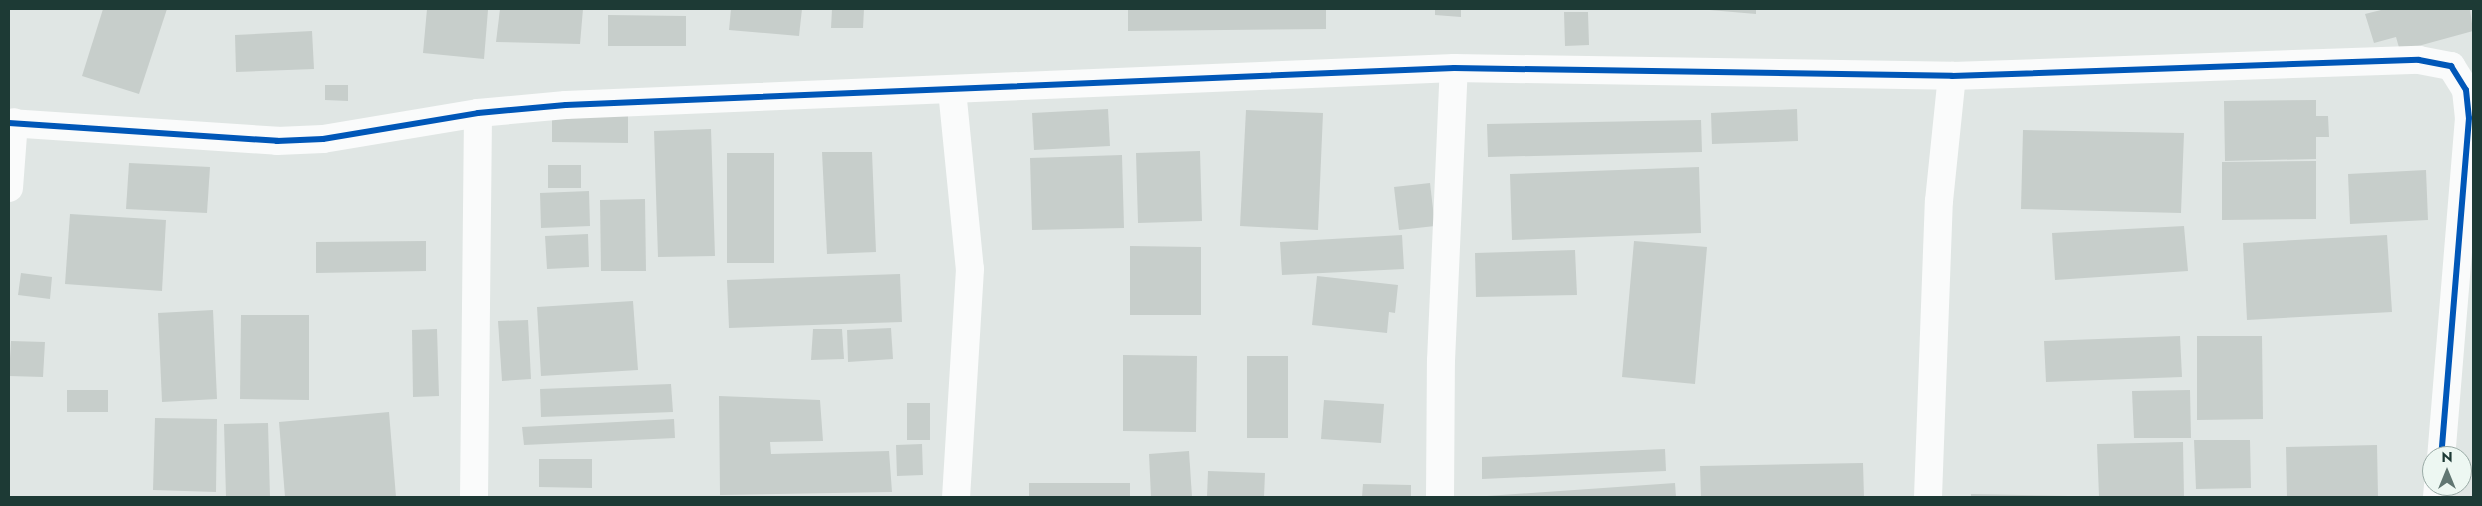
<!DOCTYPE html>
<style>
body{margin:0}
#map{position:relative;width:2482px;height:506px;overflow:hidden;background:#e0e6e4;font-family:Jost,sans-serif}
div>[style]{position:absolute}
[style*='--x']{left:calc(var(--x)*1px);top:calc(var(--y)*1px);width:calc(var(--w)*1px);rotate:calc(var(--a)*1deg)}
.building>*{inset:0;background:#c7cecb}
.minor>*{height:28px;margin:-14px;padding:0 14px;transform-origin:14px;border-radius:14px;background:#fafbfb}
.cycleway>*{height:6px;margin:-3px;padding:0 3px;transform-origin:3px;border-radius:3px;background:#0057b8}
span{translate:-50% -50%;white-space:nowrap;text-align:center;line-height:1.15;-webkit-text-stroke:4px #edf7f2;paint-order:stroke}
.frame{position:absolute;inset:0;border:10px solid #1d3a35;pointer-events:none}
.north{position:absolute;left:2422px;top:446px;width:50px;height:50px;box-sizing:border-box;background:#edf7f2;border:1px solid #9aaba6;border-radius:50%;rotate:0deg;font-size:14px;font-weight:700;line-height:20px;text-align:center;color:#1d3a35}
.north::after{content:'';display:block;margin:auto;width:18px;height:22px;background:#617672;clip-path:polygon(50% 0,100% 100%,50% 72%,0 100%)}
</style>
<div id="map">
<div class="building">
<i style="clip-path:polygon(103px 9px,167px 9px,139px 94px,82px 76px)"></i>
<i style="clip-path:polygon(427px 9px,488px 10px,484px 59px,423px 53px)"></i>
<i style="clip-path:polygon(500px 9px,583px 9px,580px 44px,496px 42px)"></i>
<i style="clip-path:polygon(731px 9px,802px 9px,799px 36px,729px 30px)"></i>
<i style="clip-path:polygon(832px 9px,864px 9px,863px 28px,831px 28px)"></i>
<i style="clip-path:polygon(1128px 9px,1326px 9px,1326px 29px,1128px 31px)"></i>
<i style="clip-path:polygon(1435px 9px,1461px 9px,1461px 17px,1435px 15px)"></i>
<i style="clip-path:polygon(1698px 9px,1756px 9px,1756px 14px)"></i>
<i style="clip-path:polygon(2385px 9px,2470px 9px,2473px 31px,2400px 51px,2396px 37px,2374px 43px,2365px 14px)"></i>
<i style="clip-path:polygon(1564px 12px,1588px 12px,1589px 45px,1565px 46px)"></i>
<i style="clip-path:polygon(608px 15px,686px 16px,686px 46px,608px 46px)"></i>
<i style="clip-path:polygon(312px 31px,314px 69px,236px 72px,235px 35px)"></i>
<i style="clip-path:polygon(325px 85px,348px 85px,348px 101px,325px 100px)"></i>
<i style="clip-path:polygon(2316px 100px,2316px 116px,2328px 116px,2329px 137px,2316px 137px,2316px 159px,2225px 161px,2224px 101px)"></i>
<i style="clip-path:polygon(1108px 109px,1110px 146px,1034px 150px,1032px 113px)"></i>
<i style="clip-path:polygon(1797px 109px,1798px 141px,1712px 144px,1711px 113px)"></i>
<i style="clip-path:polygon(1246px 110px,1323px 113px,1318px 230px,1240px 226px)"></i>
<i style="clip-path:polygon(552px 113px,628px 113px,628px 143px,552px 142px)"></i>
<i style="clip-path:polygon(1701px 120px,1702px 152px,1488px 157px,1487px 124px)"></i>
<i style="clip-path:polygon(711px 129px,715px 256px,658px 257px,654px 131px)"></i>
<i style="clip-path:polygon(2023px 130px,2184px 133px,2181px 213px,2021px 209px)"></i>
<i style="clip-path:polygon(1200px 151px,1202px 221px,1138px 223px,1136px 153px)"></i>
<i style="clip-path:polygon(822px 152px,872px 152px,876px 252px,827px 254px)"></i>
<i style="clip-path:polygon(727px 153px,774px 153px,774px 263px,727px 263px)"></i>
<i style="clip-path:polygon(1122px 155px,1124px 228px,1032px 230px,1030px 158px)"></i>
<i style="clip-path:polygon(2316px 161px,2316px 219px,2222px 220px,2222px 162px)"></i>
<i style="clip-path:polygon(129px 163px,210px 167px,207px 213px,126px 209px)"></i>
<i style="clip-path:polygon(548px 165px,581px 165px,581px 188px,548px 188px)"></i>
<i style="clip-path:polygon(1699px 167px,1701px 233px,1512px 240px,1510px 174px)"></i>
<i style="clip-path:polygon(2426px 170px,2428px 220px,2350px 224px,2348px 174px)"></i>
<i style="clip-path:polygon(1430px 183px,1435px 226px,1399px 230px,1394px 187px)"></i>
<i style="clip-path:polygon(589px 191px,590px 226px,541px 228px,540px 193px)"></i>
<i style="clip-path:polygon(645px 199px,646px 271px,601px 271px,600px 200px)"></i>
<i style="clip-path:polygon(70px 214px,166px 220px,162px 291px,65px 284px)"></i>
<i style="clip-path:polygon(2184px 226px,2188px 271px,2055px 280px,2052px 233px)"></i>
<i style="clip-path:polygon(588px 234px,589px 267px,547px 269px,545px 236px)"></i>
<i style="clip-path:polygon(1402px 235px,1404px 269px,1282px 275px,1280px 242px)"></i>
<i style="clip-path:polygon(2387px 235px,2392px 312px,2247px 320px,2243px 243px)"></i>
<i style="clip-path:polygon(426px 241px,426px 271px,316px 273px,316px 242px)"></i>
<i style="clip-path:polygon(1634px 241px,1707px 247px,1695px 384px,1622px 377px)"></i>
<i style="clip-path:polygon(1130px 246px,1201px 247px,1201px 315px,1130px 315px)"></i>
<i style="clip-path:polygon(1575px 250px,1577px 295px,1476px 297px,1475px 253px)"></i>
<i style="clip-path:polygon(21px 273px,52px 277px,50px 299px,18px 295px)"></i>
<i style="clip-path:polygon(900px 274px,902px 322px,729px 328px,727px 280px)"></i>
<i style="clip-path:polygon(1317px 276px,1398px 285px,1395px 313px,1389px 312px,1387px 333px,1312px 325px)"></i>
<i style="clip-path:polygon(633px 301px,638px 370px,541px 376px,537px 307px)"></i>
<i style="clip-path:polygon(213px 310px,217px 399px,162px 402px,158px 313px)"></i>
<i style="clip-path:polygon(241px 315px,309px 315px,309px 400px,240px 399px)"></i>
<i style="clip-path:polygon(528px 320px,531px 379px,502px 381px,498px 321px)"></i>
<i style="clip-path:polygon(891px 328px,893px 359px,848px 362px,847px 330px)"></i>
<i style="clip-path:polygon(437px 329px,439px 396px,413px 397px,412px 330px)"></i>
<i style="clip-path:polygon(813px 329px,842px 329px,844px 359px,811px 360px)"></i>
<i style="clip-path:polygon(2180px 336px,2182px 377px,2046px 382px,2044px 341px)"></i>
<i style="clip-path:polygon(2197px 336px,2262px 336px,2263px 419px,2197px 420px)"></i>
<i style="clip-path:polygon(11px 341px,45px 342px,43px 377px,9px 376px)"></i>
<i style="clip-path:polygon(1123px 355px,1197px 356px,1196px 432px,1123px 431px)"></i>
<i style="clip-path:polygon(1247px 356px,1288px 356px,1288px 438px,1247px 438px)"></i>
<i style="clip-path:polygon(671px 384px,673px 412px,541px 417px,540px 389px)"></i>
<i style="clip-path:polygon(67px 390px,108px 390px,108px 412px,67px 412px)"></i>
<i style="clip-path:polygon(2190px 390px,2191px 438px,2134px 438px,2132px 391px)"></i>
<i style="clip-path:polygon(719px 396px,820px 400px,823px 441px,770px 442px,771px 454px,889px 451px,892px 492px,720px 495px)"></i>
<i style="clip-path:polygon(1324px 400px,1384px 404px,1381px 443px,1321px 439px)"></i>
<i style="clip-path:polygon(907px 403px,930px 403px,930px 440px,907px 440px)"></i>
<i style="clip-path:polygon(389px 412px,396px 497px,285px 497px,279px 422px)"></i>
<i style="clip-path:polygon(155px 418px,217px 419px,216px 492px,153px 490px)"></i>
<i style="clip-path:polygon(674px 419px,675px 438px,524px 445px,522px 427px)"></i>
<i style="clip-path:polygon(268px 423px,270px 497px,226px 497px,224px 424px)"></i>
<i style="clip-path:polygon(2194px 440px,2250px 440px,2251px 488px,2196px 489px)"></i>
<i style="clip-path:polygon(2183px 442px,2184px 497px,2099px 497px,2097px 444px)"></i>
<i style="clip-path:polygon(922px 444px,923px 475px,897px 476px,896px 445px)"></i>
<i style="clip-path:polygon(2377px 445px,2378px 497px,2287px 497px,2286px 447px)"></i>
<i style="clip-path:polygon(1665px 449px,1666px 471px,1482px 479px,1482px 457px)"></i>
<i style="clip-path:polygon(1189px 451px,1192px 497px,1151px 497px,1149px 454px)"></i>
<i style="clip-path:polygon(539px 459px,592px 459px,592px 488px,539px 487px)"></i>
<i style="clip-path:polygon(1863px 463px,1864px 497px,1701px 497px,1700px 466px)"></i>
<i style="clip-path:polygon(1208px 471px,1265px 473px,1264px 497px,1207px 497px)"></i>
<i style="clip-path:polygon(1029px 483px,1130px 483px,1130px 497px,1029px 497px)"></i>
<i style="clip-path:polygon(1675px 483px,1676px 497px,1488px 497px,1487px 496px)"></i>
<i style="clip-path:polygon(1363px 484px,1411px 485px,1411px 497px,1362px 497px)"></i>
<i style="clip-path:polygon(1971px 494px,2069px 496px,2069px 497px,1971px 497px)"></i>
</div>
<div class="minor">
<i style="--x:952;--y:90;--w:180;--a:84.3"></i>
<i style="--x:970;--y:269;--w:228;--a:93.5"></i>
<i style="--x:9;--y:123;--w:269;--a:3.8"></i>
<i style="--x:277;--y:141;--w:46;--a:-2.5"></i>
<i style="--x:323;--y:139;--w:157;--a:-9.5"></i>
<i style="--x:478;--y:113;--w:88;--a:-5.2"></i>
<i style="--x:566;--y:105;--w:889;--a:-2.39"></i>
<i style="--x:1454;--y:68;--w:498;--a:0.9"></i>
<i style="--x:1952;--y:76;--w:467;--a:-2"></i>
<i style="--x:2419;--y:60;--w:33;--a:11"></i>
<i style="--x:2451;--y:66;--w:28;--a:58"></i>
<i style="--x:2466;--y:90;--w:28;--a:84"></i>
<i style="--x:2469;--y:118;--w:339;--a:94.7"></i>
<i style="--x:9;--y:188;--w:66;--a:-85.7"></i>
<i style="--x:474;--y:497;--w:384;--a:-89.4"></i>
<i style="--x:1440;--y:497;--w:136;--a:-89.6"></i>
<i style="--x:1441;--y:361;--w:293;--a:-87.5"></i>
<i style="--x:1928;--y:497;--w:296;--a:-87.9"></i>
<i style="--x:1939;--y:201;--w:126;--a:-84.1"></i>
<i style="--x:2437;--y:497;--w:11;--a:-85"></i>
</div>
<div class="cycleway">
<i style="--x:9;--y:123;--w:269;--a:3.8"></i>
<i style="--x:277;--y:141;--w:46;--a:-2.5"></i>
<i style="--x:323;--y:139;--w:157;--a:-9.5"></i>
<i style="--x:478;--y:113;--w:88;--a:-5.2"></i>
<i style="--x:566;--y:105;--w:889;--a:-2.39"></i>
<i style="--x:1454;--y:68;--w:498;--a:0.9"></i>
<i style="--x:1952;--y:76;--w:467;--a:-2"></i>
<i style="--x:2419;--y:60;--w:33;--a:11"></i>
<i style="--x:2451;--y:66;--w:28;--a:58"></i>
<i style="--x:2466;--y:90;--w:28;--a:84"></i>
<i style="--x:2469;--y:118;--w:339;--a:94.7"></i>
</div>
<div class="frame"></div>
<div class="north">N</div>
</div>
